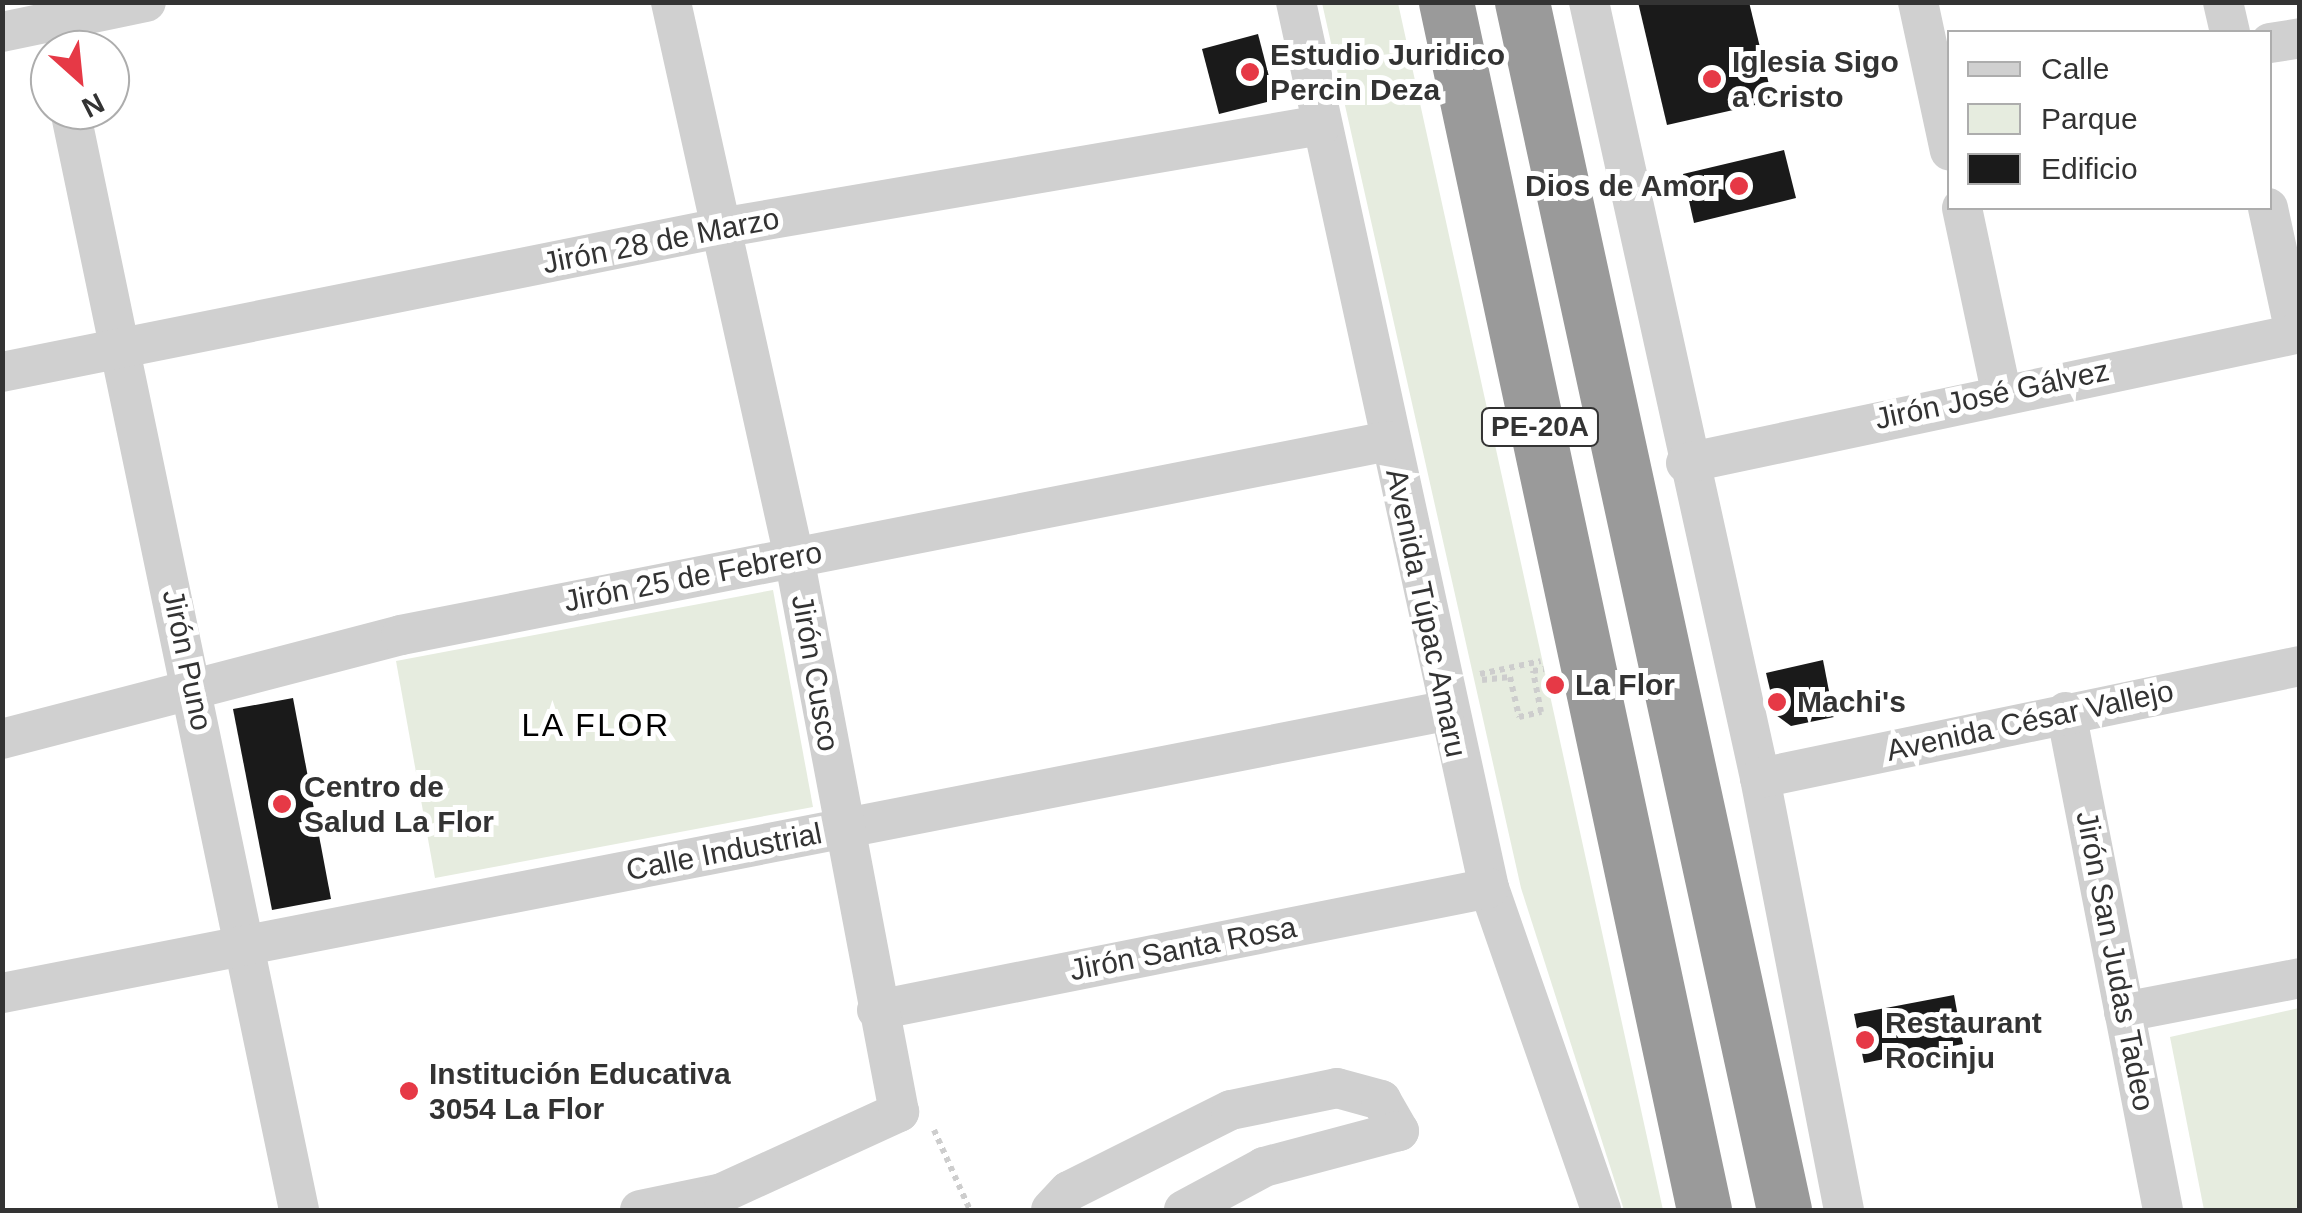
<!DOCTYPE html>
<meta charset="utf-8">
<style>
body{margin:0}
#map{position:relative;width:2302px;height:1213px;overflow:hidden;background:#fff;font-family:Helvetica,sans-serif}
div>[style]{position:absolute}
[style*='--x']{left:calc(var(--x)*1px);top:calc(var(--y)*1px);width:calc(var(--w)*1px);rotate:calc(var(--a)*1deg)}
.green>*{inset:0;background:#e6ecdf}
.building>*{inset:0;background:#1a1a1a}
.path>*{height:6px;margin-top:-3px;transform-origin:0;background:repeating-linear-gradient(90deg,#cdcdcd 0 5px,transparent 0 10px)}
.minor>*{height:40px;margin:-20px;padding:0 20px;transform-origin:20px;border-radius:20px;background:#d0d0d0}
.highway>*{height:55px;margin:-27.5px;padding:0 27.5px;transform-origin:27.5px;border-radius:27.5px;background:#9a9a9a}
.dots>*{width:28px;height:28px;translate:-50% -50%;box-sizing:border-box;border:5px solid #fff;border-radius:50%}
span{translate:-50% -50%;white-space:nowrap;text-align:center;line-height:1.15;-webkit-text-stroke:10px #fff;paint-order:stroke}
.shield-label span{padding:2px 8px;background:#fff;border:2px solid;border-radius:8px;-webkit-text-stroke-width:0}
.shield-label{font-size:28px;color:#333;font-weight:700}
.poi-label{font-size:30px;color:#333;font-weight:700}
.left{translate:0 -50%;text-align:left}
.right{translate:-100% -50%;text-align:right}
.street-label{font-size:30px;color:#333}
.neighbourhood-label{font-size:32px;color:#000;letter-spacing:2.5px}
.frame{position:absolute;inset:0;border:5px solid #333;pointer-events:none}
.legend{position:absolute;left:1947px;top:30px;width:325px;height:180px;box-sizing:border-box;background:#fff;border:2px solid #adadad;margin:0;padding:12px 18px;list-style:none;font-size:30px;color:#333}
.legend li{display:flex;align-items:center;gap:20px;height:50px}
.legend b{width:50px;border:2px solid #adadad}
.north{position:absolute;left:30px;top:30px;width:100px;height:100px;box-sizing:border-box;background:#fff;border:2px solid #adadad;border-radius:50%;rotate:153deg;font-size:28px;font-weight:700;line-height:40px;text-align:center;color:#333}
.north::after{content:'';display:block;margin:auto;width:35px;height:45px;background:#e63946;clip-path:polygon(50% 0,100% 100%,50% 72%,0 100%)}
</style>
<div id="map">
<div class="green">
<i style="clip-path:polygon(1322px 3px,1398px 3px,1663px 1210px,1624px 1210px,1521px 888px)"></i>
<i style="clip-path:polygon(773px 590px,813px 807px,435px 878px,396px 661px)"></i>
<i style="clip-path:polygon(2299px 1008px,2299px 1210px,2204px 1210px,2170px 1037px)"></i>
</div>
<div class="building">
<i style="clip-path:polygon(1638px 2px,1749px 2px,1773px 101px,1667px 125px)"></i>
<i style="clip-path:polygon(1258px 34px,1275px 100px,1219px 114px,1202px 49px)"></i>
<i style="clip-path:polygon(1784px 150px,1796px 198px,1694px 223px,1683px 174px)"></i>
<i style="clip-path:polygon(1823px 660px,1834px 717px,1791px 726px,1776px 715px,1766px 673px)"></i>
<i style="clip-path:polygon(293px 698px,331px 899px,272px 910px,233px 709px)"></i>
<i style="clip-path:polygon(1954px 995px,1963px 1044px,1864px 1063px,1854px 1014px)"></i>
</div>
<div class="path">
<i style="--x:1480;--y:674;--w:62;--a:-12"></i>
<i style="--x:1482;--y:680;--w:28;--a:-6"></i>
<i style="--x:1510;--y:677;--w:41;--a:77.3"></i>
<i style="--x:1519;--y:717;--w:23;--a:-13"></i>
<i style="--x:1541;--y:712;--w:42;--a:-101"></i>
<i style="--x:1533;--y:671;--w:11;--a:-10"></i>
<i style="--x:934;--y:1130;--w:88;--a:65.8"></i>
</div>
<div class="minor">
<i style="--x:1296;--y:2;--w:907;--a:77.71"></i>
<i style="--x:1489;--y:888;--w:341;--a:70.8"></i>
<i style="--x:1589;--y:2;--w:795;--a:77.57"></i>
<i style="--x:1760;--y:778;--w:440;--a:79"></i>
<i style="--x:1918;--y:2;--w:152;--a:77.9"></i>
<i style="--x:2223;--y:2;--w:31;--a:77"></i>
<i style="--x:2;--y:32;--w:147;--a:-11.8"></i>
<i style="--x:2270;--y:43;--w:30;--a:-9"></i>
<i style="--x:70;--y:110;--w:1124;--a:78.24"></i>
<i style="--x:1962;--y:208;--w:187;--a:78"></i>
<i style="--x:2268;--y:208;--w:128;--a:77.8"></i>
<i style="--x:2;--y:372;--w:732;--a:-11.34"></i>
<i style="--x:720;--y:228;--w:610;--a:-9.72"></i>
<i style="--x:1686;--y:463;--w:628;--a:-11.95"></i>
<i style="--x:2066;--y:712;--w:507;--a:78.98"></i>
<i style="--x:2;--y:739;--w:412;--a:-14.6"></i>
<i style="--x:401;--y:635;--w:1007;--a:-11.11"></i>
<i style="--x:1760;--y:778;--w:551;--a:-11.72"></i>
<i style="--x:2;--y:993;--w:1470;--a:-11.06"></i>
<i style="--x:877;--y:1010;--w:624;--a:-11.27"></i>
<i style="--x:2124;--y:1012;--w:179;--a:-10.9"></i>
<i style="--x:640;--y:1210;--w:84;--a:-11.7"></i>
<i style="--x:722;--y:1193;--w:195;--a:-24.6"></i>
<i style="--x:899;--y:1112;--w:565;--a:-100.71"></i>
<i style="--x:794;--y:557;--w:568;--a:-102.5"></i>
<i style="--x:1051;--y:1210;--w:26;--a:-47"></i>
<i style="--x:1069;--y:1191;--w:181;--a:-26.6"></i>
<i style="--x:1231;--y:1110;--w:108;--a:-11.7"></i>
<i style="--x:1337;--y:1088;--w:46;--a:15.3"></i>
<i style="--x:1381;--y:1100;--w:36;--a:60"></i>
<i style="--x:1399;--y:1131;--w:140;--a:165.1"></i>
<i style="--x:1264;--y:1167;--w:91;--a:151.7"></i>
</div>
<div class="highway">
<i style="--x:1446;--y:2;--w:1235;--a:77.94"></i>
<i style="--x:1522;--y:2;--w:1236;--a:77.76"></i>
</div>
<div class="dots">
<i style="left:1250px;top:72px;background:#e63946"></i>
<i style="left:1712px;top:79px;background:#e63946"></i>
<i style="left:1739px;top:186px;background:#e63946"></i>
<i style="left:1555px;top:685px;background:#e63946"></i>
<i style="left:1777px;top:702px;background:#e63946"></i>
<i style="left:282px;top:804px;background:#e63946"></i>
<i style="left:1865px;top:1040px;background:#e63946"></i>
<i style="left:409px;top:1091px;background:#e63946"></i>
</div>
<div class="shield-label">
<span style="left:1540px;top:427px">PE-20A</span>
</div>
<div class="poi-label">
<span class="left" style="left:1270px;top:72px">Estudio Juridico<br>Percin Deza</span>
<span class="left" style="left:1732px;top:79px">Iglesia Sigo<br>a Cristo</span>
<span class="right" style="left:1719px;top:186px">Dios de Amor</span>
<span class="left" style="left:1575px;top:685px">La Flor</span>
<span class="left" style="left:1797px;top:702px">Machi's</span>
<span class="left" style="left:304px;top:804px">Centro de<br>Salud La Flor</span>
<span class="left" style="left:1885px;top:1040px">Restaurant<br>Rocinju</span>
<span class="left" style="left:429px;top:1091px">Institución Educativa<br>3054 La Flor</span>
</div>
<div class="street-label">
<span style="left:661px;top:241px;rotate:-11deg">Jirón 28 de Marzo</span>
<span style="left:1992px;top:395px;rotate:-12deg">Jirón José Gálvez</span>
<span style="left:693px;top:577px;rotate:-11deg">Jirón 25 de Febrero</span>
<span style="left:1426px;top:613px;rotate:78deg">Avenida Túpac Amaru</span>
<span style="left:187px;top:660px;rotate:78deg">Jirón Puno</span>
<span style="left:815px;top:673px;rotate:80deg">Jirón Cusco</span>
<span style="left:2030px;top:721px;rotate:-12deg">Avenida César Vallejo</span>
<span style="left:724px;top:852px;rotate:-11deg">Calle Industrial</span>
<span style="left:1183px;top:949px;rotate:-11deg">Jirón Santa Rosa</span>
<span style="left:2115px;top:961px;rotate:79deg">Jirón San Judas Tadeo</span>
</div>
<div class="neighbourhood-label">
<span style="left:596px;top:725px">LA FLOR</span>
</div>
<div class="frame"></div>
<ul class="legend">
<li><b style="height:12px;background:#d0d0d0"></b>Calle</li>
<li><b style="height:28px;background:#e6ecdf"></b>Parque</li>
<li><b style="height:28px;background:#1a1a1a"></b>Edificio</li>
</ul>
<div class="north">N</div>
</div>
